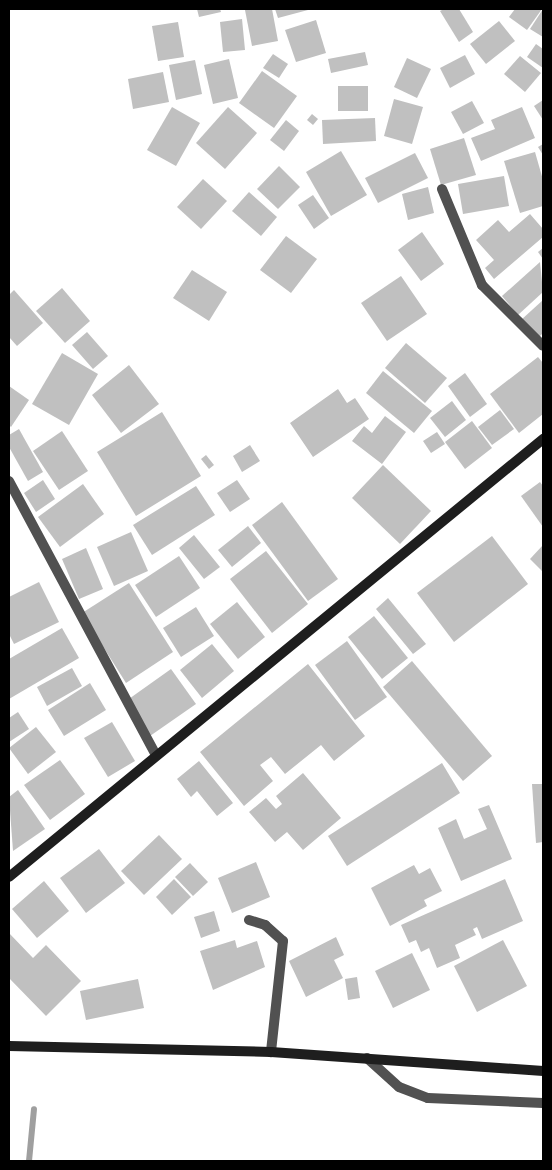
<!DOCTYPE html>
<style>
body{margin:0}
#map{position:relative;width:552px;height:1170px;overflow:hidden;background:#fff;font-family:"Roboto Condensed",sans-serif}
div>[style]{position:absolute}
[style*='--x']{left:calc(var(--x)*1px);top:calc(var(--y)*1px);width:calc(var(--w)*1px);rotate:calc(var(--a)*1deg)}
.stream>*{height:6px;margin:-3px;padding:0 3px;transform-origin:3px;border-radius:3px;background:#9f9f9f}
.building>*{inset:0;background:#c0c0c0}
.street>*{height:10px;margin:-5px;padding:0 5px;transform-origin:5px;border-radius:5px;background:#515151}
.secondary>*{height:10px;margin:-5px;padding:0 5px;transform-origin:5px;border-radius:5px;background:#1e1e1e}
span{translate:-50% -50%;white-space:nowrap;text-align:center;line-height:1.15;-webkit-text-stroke:4px #fff;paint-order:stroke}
.frame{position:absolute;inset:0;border:10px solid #000;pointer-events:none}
</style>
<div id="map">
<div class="stream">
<i style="--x:29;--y:1161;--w:52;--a:-84.5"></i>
</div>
<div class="building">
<i style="clip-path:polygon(197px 9px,220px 9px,221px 12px,199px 17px)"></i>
<i style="clip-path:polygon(272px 9px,278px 41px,252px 46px,245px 10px)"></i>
<i style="clip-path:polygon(275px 9px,307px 9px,308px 10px,278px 18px)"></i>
<i style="clip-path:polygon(444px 9px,459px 9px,473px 32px,459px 42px,440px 11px)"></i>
<i style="clip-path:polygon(515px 9px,542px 9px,527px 30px,509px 17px)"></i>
<i style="clip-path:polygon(543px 9px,543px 37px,530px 29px)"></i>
<i style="clip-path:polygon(242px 19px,245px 50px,223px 52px,220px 22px)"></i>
<i style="clip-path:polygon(316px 20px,326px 53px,296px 62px,285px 30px)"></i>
<i style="clip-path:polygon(499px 21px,515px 41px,486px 64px,470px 44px)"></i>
<i style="clip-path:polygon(178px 22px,184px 57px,158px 61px,152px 26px)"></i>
<i style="clip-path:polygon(536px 44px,543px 49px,543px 68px,527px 57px)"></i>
<i style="clip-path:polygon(365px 52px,368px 65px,331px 73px,328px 59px)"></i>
<i style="clip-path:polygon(273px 54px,288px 64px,279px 78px,263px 68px)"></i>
<i style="clip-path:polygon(465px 55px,475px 74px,450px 88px,440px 68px)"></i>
<i style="clip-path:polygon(520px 56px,541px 73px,525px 92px,504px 74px)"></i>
<i style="clip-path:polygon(407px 58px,431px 69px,417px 98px,394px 87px)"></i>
<i style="clip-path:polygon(229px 59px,238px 98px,213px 104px,204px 65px)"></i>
<i style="clip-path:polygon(195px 60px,202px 94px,176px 100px,169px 65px)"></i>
<i style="clip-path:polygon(262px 71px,297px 96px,274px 128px,239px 103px)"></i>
<i style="clip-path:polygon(163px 72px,169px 102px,133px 109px,128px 79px)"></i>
<i style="clip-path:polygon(338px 86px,368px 86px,368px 111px,338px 111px)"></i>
<i style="clip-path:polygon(394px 99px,423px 107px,412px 144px,384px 136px)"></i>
<i style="clip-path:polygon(543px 100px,543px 120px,534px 106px)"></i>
<i style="clip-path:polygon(472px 101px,484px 123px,463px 134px,451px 112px)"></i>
<i style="clip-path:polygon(172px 107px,200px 123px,176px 166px,147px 150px)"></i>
<i style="clip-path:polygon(228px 107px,257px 133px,225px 169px,196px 143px)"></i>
<i style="clip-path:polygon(522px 107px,535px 138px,481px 161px,471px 138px,495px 129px,491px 120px)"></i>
<i style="clip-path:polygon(312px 114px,318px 119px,313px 125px,307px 120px)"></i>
<i style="clip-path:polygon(375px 118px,376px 141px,323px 144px,322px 120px)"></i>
<i style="clip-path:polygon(286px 120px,299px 131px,284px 151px,270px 140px)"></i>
<i style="clip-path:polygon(464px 138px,476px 175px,441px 185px,430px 149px)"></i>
<i style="clip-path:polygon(543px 144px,543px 155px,538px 147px)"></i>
<i style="clip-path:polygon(341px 151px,367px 195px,331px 216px,306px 172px)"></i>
<i style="clip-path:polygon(535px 152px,543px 180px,543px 206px,520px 213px,504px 161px)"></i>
<i style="clip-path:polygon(415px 153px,428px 178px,378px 203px,365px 178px)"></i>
<i style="clip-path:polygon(279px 166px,300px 187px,278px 209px,257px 189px)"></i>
<i style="clip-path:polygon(504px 176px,509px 206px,463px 214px,458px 184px)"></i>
<i style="clip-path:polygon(203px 179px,227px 201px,201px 229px,177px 207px)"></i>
<i style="clip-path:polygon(428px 187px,434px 213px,408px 220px,402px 194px)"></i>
<i style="clip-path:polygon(249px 192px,277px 217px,261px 236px,232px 211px)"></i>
<i style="clip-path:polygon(313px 195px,329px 218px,314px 229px,298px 205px)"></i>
<i style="clip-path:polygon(530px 214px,543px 229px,543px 237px,494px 279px,485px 268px,494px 260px,476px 240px,498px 220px,509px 232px)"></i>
<i style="clip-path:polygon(422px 232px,444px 264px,421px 281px,398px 250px)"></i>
<i style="clip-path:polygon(286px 236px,317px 259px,291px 293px,260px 270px)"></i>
<i style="clip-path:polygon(543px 248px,543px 259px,538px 252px)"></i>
<i style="clip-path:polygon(540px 262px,543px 292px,518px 315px,502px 296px)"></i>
<i style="clip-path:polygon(192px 270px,227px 292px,209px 321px,173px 298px)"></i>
<i style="clip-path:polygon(401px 276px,427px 314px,387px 341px,361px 303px)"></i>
<i style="clip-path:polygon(62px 288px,90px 321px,65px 343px,36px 311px)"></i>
<i style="clip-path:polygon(14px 290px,43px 323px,17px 346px,9px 337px,9px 295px)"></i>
<i style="clip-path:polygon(543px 300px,543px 333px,538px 338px,521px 320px)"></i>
<i style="clip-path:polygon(87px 332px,108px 356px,93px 369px,72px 345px)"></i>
<i style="clip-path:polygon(406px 343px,447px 378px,425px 403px,385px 368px)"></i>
<i style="clip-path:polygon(62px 353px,98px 374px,69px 425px,32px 404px)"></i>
<i style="clip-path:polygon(538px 357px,543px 363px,543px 414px,519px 433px,490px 394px)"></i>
<i style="clip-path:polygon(129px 365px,159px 404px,121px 433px,92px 395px)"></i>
<i style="clip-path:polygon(383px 371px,432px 411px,414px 433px,366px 393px)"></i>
<i style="clip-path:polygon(465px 373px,487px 404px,470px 417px,448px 386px)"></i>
<i style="clip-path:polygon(9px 386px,29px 400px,11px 427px,9px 425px)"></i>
<i style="clip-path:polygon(338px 389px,347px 403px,355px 398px,369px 419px,313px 457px,290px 423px)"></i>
<i style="clip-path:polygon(452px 401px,466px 420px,445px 437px,430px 418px)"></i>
<i style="clip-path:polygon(500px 410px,514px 429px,492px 445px,478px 427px)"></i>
<i style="clip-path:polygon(162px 412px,201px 476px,136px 516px,97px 452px)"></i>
<i style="clip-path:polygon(385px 416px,406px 432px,382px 464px,352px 441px,364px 426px,372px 433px)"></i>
<i style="clip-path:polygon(472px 421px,492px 448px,465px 469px,445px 442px)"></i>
<i style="clip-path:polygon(19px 429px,43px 472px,28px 481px,9px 447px,9px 435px)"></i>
<i style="clip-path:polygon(62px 431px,88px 471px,59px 490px,33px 451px)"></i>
<i style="clip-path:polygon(437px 432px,445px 444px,431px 453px,423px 441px)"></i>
<i style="clip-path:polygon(250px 445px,260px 461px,242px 472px,233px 456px)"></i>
<i style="clip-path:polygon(206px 455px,214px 465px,209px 469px,201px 459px)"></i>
<i style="clip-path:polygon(383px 465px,431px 511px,400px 544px,352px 498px)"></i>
<i style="clip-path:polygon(43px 480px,55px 499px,36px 512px,24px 493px)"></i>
<i style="clip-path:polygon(237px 480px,250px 499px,230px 512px,217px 493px)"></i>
<i style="clip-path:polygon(540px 482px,543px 486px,543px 527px,521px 496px)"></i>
<i style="clip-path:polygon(83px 484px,104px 514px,60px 547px,38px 517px)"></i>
<i style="clip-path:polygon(196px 486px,215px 515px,152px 555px,133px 525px)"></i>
<i style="clip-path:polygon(282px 502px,338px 579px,308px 601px,252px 525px)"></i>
<i style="clip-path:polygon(248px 526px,261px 543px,232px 567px,218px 550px)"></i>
<i style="clip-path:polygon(131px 532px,148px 571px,114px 586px,97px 547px)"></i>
<i style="clip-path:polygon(194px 535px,220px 567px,204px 579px,179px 548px)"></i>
<i style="clip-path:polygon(492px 536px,528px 584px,454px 642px,417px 593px)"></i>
<i style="clip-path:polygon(543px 545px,543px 572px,530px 559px)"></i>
<i style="clip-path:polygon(86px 548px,103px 589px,79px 599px,62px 559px)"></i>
<i style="clip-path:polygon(266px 551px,308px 604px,272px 633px,230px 579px)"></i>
<i style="clip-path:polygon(179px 556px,200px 588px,156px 617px,135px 585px)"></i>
<i style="clip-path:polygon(39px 582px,59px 622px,14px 644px,9px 634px,9px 597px)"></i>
<i style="clip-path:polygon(129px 583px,173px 652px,126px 683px,82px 613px)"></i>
<i style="clip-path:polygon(388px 598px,426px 644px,413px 654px,376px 609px)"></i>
<i style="clip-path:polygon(237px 602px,265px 637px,238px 659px,210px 624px)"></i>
<i style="clip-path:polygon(196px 607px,214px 636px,181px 657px,163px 628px)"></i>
<i style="clip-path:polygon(374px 616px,408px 658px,382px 679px,348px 637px)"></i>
<i style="clip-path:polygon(62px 628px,79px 658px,9px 699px,9px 659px)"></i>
<i style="clip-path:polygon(347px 641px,387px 697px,355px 720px,315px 665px)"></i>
<i style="clip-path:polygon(212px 644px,234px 671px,202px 698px,180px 670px)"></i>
<i style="clip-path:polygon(412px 661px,492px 756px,463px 781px,383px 687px)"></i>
<i style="clip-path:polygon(308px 664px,365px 736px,334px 761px,321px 745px,285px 774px,271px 757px,260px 765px,273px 781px,244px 806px,200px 752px)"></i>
<i style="clip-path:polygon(72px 668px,82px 686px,47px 706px,37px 687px)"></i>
<i style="clip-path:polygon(171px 669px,196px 704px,150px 736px,126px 701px)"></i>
<i style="clip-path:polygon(90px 683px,106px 710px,64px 736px,48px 710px)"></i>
<i style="clip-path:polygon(18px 712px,29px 729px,9px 742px,9px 718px)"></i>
<i style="clip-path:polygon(112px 722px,135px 761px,108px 777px,84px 738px)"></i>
<i style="clip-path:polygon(36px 727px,56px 752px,28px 774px,9px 748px)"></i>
<i style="clip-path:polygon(60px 760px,85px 794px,50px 820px,24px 785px)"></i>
<i style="clip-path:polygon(199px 761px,233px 803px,217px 816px,197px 791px,191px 797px,177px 779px)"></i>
<i style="clip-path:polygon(442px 763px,460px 793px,347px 866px,328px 836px)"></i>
<i style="clip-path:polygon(303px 773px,341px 818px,303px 850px,287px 832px,275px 842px,249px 812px,266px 798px,276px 809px,282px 804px,276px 796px)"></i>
<i style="clip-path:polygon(532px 784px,543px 784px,543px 842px,536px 843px)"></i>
<i style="clip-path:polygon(18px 790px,45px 829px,13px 851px,9px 797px)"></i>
<i style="clip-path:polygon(489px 805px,512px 859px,461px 881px,438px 828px,456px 819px,464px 839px,487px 829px,478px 809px)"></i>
<i style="clip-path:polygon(159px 835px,182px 859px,144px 895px,121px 871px)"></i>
<i style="clip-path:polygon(99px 849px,125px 883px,86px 913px,60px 878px)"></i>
<i style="clip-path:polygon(256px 862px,270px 897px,232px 913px,218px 878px)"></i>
<i style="clip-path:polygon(190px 863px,208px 882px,193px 896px,175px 877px)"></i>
<i style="clip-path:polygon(414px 865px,419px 874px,430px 868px,442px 891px,424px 900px,427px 906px,390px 926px,371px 888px)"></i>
<i style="clip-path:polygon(174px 879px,191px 897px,172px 915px,156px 897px)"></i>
<i style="clip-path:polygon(505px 879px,523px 921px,482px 939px,477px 927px,473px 929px,476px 935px,455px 945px,460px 958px,437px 968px,429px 948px,421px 952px,416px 940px,409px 943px,401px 925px)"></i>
<i style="clip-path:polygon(44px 881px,69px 911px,37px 938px,12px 909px)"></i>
<i style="clip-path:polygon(214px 911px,220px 931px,201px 938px,194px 917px)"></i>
<i style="clip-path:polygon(9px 933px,33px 958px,46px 945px,81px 981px,46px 1016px,9px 978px)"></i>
<i style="clip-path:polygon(336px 937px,344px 955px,334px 960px,343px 978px,306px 997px,289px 961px)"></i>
<i style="clip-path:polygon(235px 940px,237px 948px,257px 941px,265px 967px,213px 990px,200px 951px)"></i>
<i style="clip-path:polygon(503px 940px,527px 986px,477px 1012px,454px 966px)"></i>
<i style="clip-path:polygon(412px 953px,430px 990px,393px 1008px,375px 971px)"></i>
<i style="clip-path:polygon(357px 977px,360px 998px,348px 1000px,345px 979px)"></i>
<i style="clip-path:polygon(138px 979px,144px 1008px,86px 1020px,80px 991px)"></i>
</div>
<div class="street">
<i style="--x:442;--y:189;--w:104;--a:67.4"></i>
<i style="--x:482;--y:285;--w:86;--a:45"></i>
<i style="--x:9;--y:481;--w:309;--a:61.8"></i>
<i style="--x:249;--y:920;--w:17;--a:17"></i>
<i style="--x:265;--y:925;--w:24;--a:42"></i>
<i style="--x:283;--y:941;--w:112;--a:96.2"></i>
<i style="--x:367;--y:1058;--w:43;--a:42.2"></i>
<i style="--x:399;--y:1087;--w:31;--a:21"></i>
<i style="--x:428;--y:1098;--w:115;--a:2.5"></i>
</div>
<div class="secondary">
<i style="--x:9;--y:877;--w:691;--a:-39.36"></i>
<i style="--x:9;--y:1046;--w:262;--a:1.3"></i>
<i style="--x:271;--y:1052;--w:273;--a:4"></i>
</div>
<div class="frame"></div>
</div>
